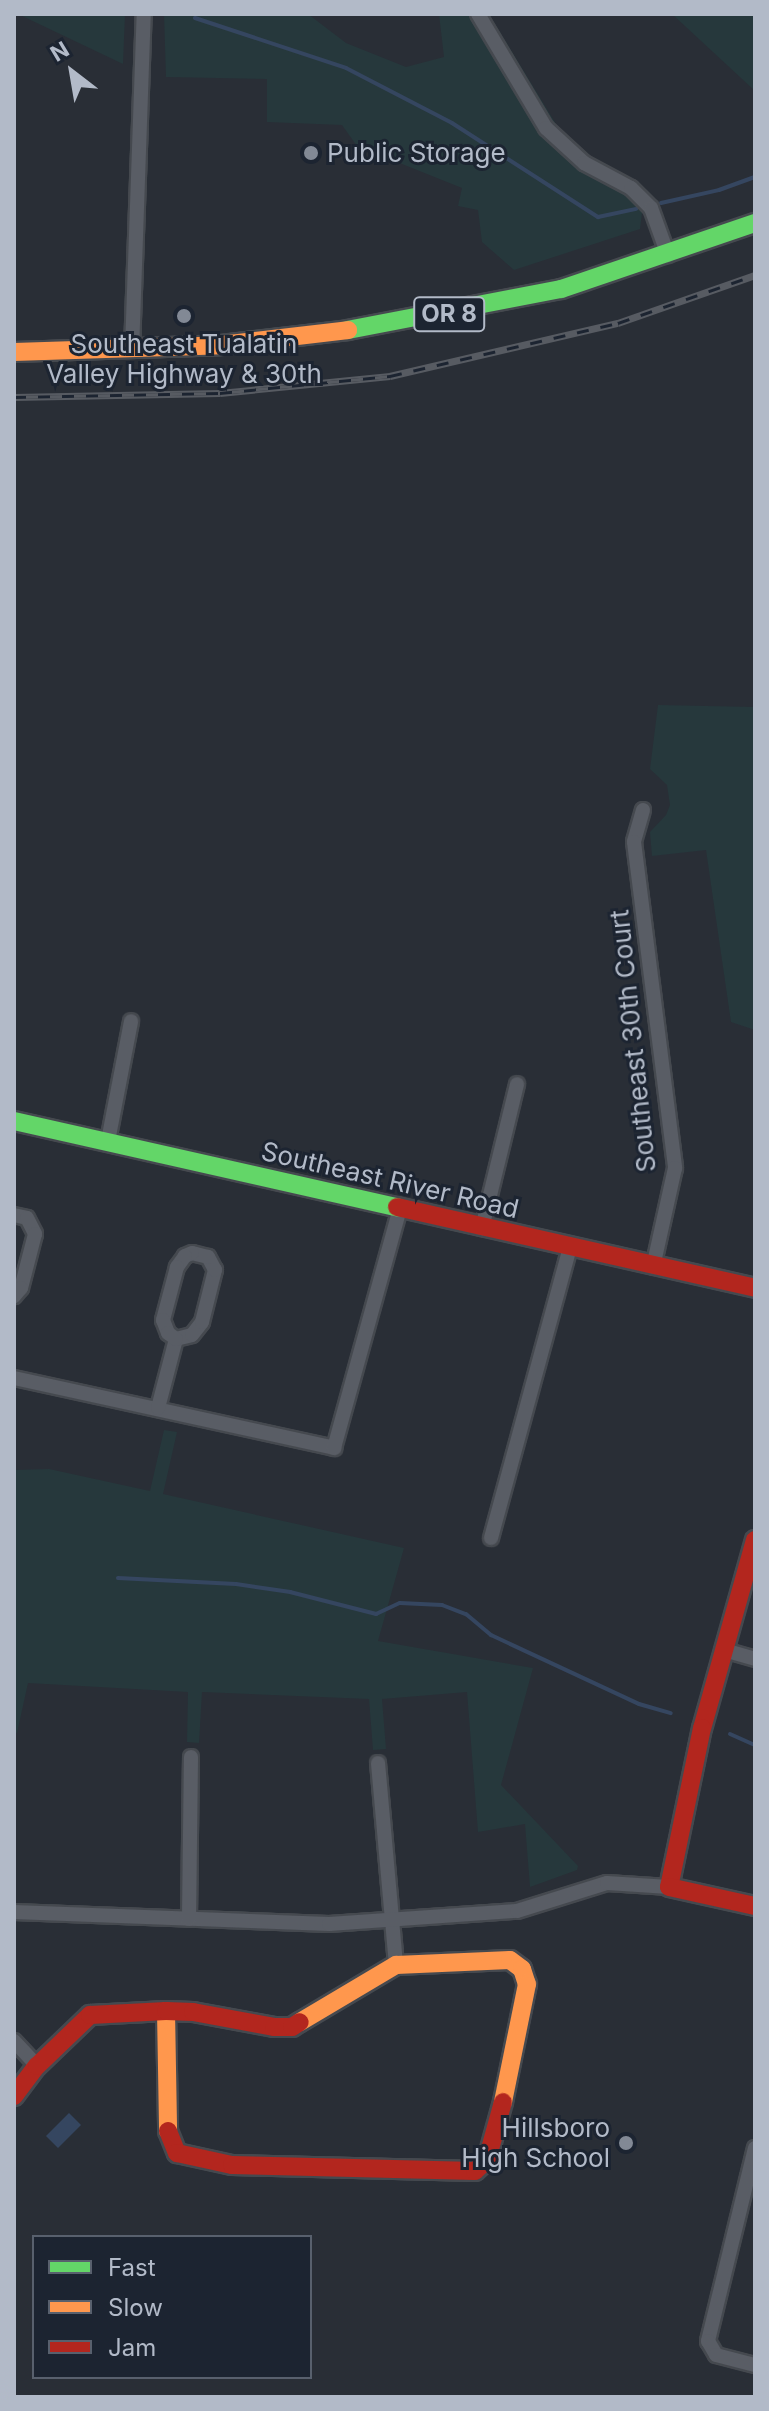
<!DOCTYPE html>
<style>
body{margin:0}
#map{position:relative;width:769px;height:2411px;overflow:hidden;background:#292e36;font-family:Inter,sans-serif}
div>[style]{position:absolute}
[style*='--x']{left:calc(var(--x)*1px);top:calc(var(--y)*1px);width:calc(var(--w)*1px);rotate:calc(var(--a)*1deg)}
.green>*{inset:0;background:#26383c}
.water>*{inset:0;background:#354660}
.stream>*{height:4px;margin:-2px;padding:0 2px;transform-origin:2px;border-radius:2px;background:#354660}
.roads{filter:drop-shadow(2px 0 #45494f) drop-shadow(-2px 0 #45494f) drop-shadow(0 2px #45494f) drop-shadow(0 -2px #45494f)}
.street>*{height:14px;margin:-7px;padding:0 7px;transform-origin:7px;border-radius:7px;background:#595d65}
.fast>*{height:18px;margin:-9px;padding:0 9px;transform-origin:9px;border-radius:9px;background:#63d668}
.slow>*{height:18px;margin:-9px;padding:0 9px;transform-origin:9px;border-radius:9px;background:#ff974d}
.jam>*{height:18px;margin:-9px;padding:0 9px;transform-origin:9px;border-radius:9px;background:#b3261e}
.rail>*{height:7px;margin-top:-3.5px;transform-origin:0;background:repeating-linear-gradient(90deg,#1c2431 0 12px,#575b62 0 24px);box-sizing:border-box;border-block:2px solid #575b62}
.dots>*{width:22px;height:22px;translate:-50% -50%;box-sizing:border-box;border:4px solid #1c2431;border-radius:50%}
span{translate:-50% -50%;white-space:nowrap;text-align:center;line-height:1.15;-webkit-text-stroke:6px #1c2431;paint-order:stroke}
.shield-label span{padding:2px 6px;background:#1c2431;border:2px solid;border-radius:6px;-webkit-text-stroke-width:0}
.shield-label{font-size:24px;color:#b2bac8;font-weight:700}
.poi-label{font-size:26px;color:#b2bac8}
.left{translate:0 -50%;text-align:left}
.right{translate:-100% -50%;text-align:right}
.street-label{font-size:26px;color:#b2bac8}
.frame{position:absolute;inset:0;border:16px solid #b2bac8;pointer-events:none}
.legend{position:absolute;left:32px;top:2235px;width:280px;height:144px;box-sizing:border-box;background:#1c2431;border:2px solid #58606d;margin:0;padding:10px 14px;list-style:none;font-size:24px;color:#b2bac8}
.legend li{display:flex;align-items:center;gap:16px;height:40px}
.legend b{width:40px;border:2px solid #58606d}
.north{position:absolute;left:32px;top:32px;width:80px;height:80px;-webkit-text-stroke:6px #1c2431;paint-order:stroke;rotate:329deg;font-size:22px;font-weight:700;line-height:32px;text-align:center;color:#b2bac8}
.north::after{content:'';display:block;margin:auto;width:28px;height:36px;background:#b2bac8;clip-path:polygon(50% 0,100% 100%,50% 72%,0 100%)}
</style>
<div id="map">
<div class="green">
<i style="clip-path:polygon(18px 14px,125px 14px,123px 64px)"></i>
<i style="clip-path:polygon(164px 14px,308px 14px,346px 43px,406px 67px,444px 57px,439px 14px,489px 14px,573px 152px,644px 197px,640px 229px,514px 270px,482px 242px,478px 210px,458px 206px,462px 188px,357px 146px,342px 125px,267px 122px,267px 79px,166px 77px)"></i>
<i style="clip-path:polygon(672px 14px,755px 14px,755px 91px)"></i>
<i style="clip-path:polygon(658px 705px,755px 707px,755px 1030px,731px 1022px,706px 850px,652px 856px,650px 832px,666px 815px,670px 805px,667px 785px,650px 769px)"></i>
<i style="clip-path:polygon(164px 1430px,177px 1432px,163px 1494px,404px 1548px,378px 1641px,533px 1668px,501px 1785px,578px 1866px,577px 1870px,530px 1887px,525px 1824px,478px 1832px,467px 1692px,382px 1699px,386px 1749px,373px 1750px,369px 1699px,202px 1692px,199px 1743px,187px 1742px,188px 1692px,28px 1683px,17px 1733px,14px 1732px,14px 1470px,49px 1469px,150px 1491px)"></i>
</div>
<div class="water">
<i style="clip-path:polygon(69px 2113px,81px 2125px,58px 2148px,46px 2136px)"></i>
</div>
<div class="stream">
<i style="--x:195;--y:18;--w:159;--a:18.3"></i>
<i style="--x:346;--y:68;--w:119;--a:27.4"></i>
<i style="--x:452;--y:123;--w:174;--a:32.8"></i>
<i style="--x:598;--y:217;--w:39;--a:-12"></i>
<i style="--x:661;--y:203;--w:59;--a:-12.6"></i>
<i style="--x:719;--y:190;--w:38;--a:-20"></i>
<i style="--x:118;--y:1578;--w:118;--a:2.9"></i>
<i style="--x:236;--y:1584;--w:55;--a:8.4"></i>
<i style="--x:290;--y:1592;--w:89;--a:14.3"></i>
<i style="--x:376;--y:1614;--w:26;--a:-25"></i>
<i style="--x:400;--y:1603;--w:42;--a:2.7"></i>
<i style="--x:442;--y:1605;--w:26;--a:21"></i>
<i style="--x:466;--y:1614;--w:33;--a:40"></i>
<i style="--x:491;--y:1635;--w:163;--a:25"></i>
<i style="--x:639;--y:1704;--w:33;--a:16"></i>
<i style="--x:730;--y:1734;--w:27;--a:24"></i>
</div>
<div class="roads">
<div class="street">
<i style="--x:478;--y:14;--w:133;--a:59.2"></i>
<i style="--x:546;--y:128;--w:52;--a:42.6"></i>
<i style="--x:584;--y:163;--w:53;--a:28"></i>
<i style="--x:631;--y:188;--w:28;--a:45"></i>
<i style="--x:651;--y:208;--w:50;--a:70.1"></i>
<i style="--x:132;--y:350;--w:336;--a:-88"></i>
<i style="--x:643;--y:810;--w:33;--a:106"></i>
<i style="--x:634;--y:842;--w:329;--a:82.8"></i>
<i style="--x:675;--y:1168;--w:101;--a:102.5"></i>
<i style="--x:108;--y:1141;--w:122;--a:-79.1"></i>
<i style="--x:14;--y:1215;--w:13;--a:13"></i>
<i style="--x:27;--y:1218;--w:18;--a:63"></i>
<i style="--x:35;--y:1234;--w:56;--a:104.5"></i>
<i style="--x:21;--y:1288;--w:11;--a:131"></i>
<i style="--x:482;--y:1228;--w:148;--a:-76.3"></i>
<i style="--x:14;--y:1378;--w:328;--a:12.3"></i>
<i style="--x:334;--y:1448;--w:248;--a:-74.6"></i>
<i style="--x:158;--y:1408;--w:71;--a:-75.4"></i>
<i style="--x:176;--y:1339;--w:16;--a:-14"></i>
<i style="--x:192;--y:1335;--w:16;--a:-52"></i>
<i style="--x:202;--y:1322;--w:54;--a:-76"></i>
<i style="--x:215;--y:1270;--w:15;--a:-118"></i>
<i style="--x:208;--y:1257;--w:16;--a:-166"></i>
<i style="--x:192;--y:1253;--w:8;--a:157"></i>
<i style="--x:185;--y:1256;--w:14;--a:126"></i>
<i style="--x:177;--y:1267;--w:55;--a:104.8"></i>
<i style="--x:163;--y:1320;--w:14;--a:69"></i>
<i style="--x:168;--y:1333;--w:10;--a:37"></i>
<i style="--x:491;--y:1538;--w:301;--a:-74.8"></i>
<i style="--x:724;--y:1650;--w:32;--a:16"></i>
<i style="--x:378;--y:1763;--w:203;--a:84.9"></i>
<i style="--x:14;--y:1912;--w:315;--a:2.2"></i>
<i style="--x:329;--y:1924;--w:188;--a:-4"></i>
<i style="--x:517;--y:1911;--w:94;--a:-17.3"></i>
<i style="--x:607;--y:1883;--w:62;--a:3.7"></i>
<i style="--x:189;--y:1919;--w:162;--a:-89.3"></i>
<i style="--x:14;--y:2041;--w:34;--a:47"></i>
<i style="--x:755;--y:2148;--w:199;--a:103.7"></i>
<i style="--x:708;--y:2341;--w:16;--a:60"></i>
<i style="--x:716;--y:2355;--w:40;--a:14.4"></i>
</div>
<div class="fast">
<i style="--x:348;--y:330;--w:217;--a:-10.9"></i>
<i style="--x:561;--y:289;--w:205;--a:-18.8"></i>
<i style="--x:14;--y:1121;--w:393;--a:12.7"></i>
</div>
<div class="slow">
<i style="--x:14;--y:352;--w:207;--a:-1.9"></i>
<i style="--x:221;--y:345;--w:128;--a:-6.7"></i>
<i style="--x:166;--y:2011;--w:120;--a:89"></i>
<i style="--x:300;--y:2022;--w:112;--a:-30.7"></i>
<i style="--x:396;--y:1965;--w:114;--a:-2.5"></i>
<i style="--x:510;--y:1960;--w:15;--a:37"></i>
<i style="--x:522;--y:1969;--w:16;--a:72"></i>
<i style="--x:527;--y:1984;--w:120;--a:101.5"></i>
</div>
<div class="jam">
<i style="--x:397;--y:1207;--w:367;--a:12.7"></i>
<i style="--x:755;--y:1540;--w:195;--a:105.7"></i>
<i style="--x:702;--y:1728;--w:162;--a:101.7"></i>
<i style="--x:669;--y:1887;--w:88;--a:12.5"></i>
<i style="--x:14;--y:2096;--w:38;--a:-53"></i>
<i style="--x:37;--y:2066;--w:74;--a:-43.9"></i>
<i style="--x:90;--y:2015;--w:76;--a:-3"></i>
<i style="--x:166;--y:2011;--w:27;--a:2"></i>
<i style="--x:193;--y:2012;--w:82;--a:10.5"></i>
<i style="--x:274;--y:2027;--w:18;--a:0"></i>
<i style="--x:292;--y:2027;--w:9;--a:-32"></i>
<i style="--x:168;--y:2131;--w:24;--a:68"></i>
<i style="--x:177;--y:2153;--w:56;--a:12.3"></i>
<i style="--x:232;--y:2165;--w:243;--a:1.4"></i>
<i style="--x:475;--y:2171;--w:16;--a:-43"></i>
<i style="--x:487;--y:2160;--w:60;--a:-74.6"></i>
</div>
</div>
<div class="rail">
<i style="--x:14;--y:397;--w:206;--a:-1.1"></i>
<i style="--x:220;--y:393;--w:171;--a:-5.7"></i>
<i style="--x:390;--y:376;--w:234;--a:-13.1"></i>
<i style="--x:618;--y:323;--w:145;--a:-19.3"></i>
</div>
<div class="dots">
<i style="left:311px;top:153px;background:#828995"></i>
<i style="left:184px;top:316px;background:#828995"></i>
<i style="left:626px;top:2143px;background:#828995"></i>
</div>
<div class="shield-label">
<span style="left:449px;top:314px">OR 8</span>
</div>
<div class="poi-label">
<span class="left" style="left:327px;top:153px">Public Storage</span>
<span style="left:184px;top:359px">Southeast Tualatin<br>Valley Highway &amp; 30th</span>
<span class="right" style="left:610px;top:2143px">Hillsboro<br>High School</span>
</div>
<div class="street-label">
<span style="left:633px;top:1041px;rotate:-96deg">Southeast 30th Court</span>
<span style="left:390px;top:1180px;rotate:13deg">Southeast River Road</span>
</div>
<div class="frame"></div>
<ul class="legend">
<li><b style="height:10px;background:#63d668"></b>Fast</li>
<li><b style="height:10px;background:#ff974d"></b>Slow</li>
<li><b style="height:10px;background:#b3261e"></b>Jam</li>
</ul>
<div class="north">N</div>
</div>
